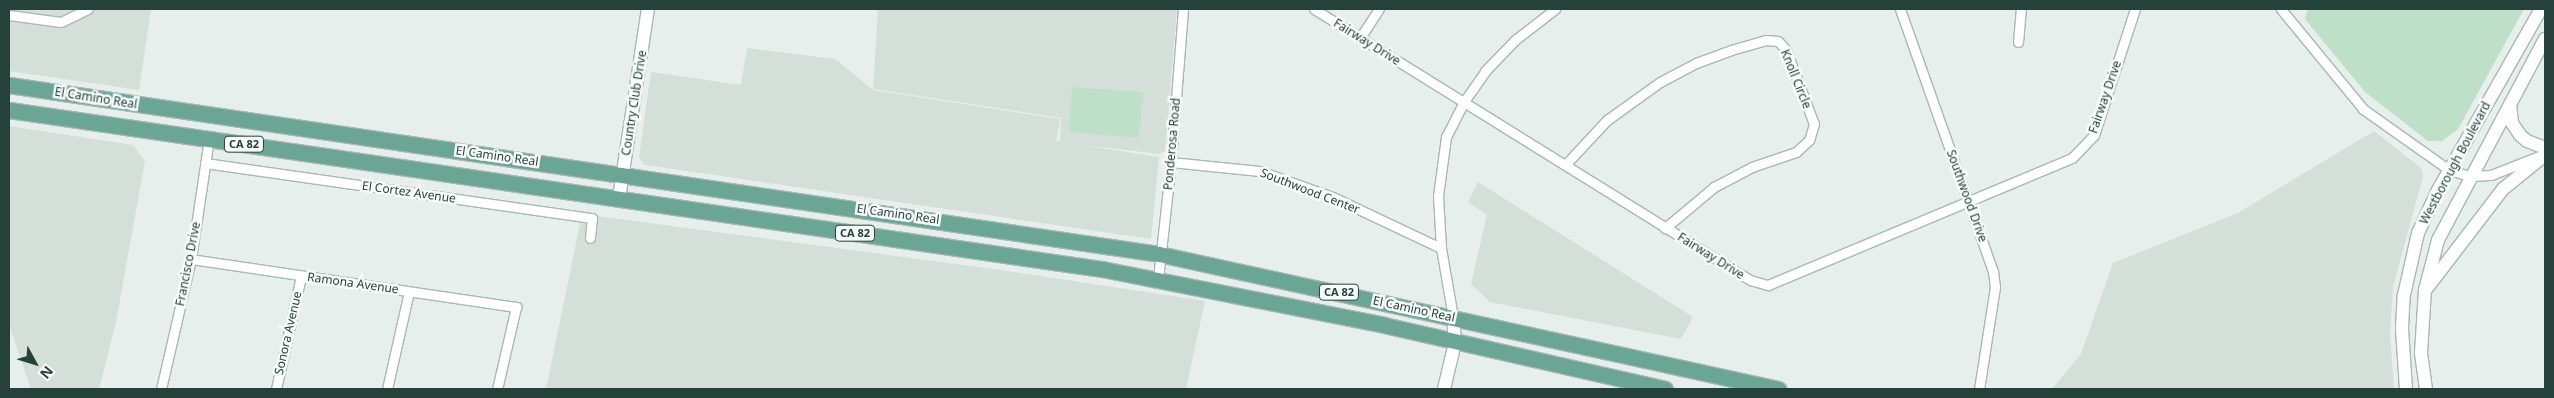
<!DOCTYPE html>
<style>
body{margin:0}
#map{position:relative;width:2554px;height:398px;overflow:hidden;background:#e6efeb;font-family:"Noto Sans",sans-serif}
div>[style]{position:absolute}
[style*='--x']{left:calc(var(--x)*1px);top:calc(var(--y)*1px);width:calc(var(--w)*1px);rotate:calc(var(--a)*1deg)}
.built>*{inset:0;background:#d4dfda}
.green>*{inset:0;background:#bfe0c8}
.roads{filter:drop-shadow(1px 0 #a8b8b2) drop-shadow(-1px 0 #a8b8b2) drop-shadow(0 1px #a8b8b2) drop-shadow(0 -1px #a8b8b2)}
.street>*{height:9px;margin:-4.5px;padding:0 4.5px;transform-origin:4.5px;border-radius:4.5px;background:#fff}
.secondary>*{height:12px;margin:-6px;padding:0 6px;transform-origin:6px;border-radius:6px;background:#fff}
.primary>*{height:15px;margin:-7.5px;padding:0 7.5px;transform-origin:7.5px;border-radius:7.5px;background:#6aa596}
span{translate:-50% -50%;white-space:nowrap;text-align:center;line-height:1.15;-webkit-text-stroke:5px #f7fbf9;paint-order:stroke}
.shield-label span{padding:1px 4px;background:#f7fbf9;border:1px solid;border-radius:4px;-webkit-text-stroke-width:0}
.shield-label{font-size:11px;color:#24423a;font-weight:700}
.street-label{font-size:12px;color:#24423a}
.frame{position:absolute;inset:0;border:10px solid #24423a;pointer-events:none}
.north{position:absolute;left:10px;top:338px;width:50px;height:50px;-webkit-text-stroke:4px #f7fbf9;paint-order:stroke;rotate:129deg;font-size:14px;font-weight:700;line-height:20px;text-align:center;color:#24423a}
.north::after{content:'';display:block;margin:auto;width:18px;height:22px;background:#24423a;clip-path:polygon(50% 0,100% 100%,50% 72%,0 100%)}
</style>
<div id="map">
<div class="built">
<i style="clip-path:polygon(9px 9px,151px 9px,139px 90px,9px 71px)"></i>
<i style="clip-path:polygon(878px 9px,1177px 9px,1165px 151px,1160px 154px,1082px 145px,1159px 157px,1151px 239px,646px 165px,641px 161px,639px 157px,651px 72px,741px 85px,747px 48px,835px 59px,873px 90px,1060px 119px,1056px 141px,1060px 141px,1061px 118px,873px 89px)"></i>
<i style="clip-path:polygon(9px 126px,133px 145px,145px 161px,116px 322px,99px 389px,31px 389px,9px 325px)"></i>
<i style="clip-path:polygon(2374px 131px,2421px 168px,2423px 176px,2393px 287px,2390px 334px,2394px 389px,2052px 389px,2081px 354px,2113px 263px,2238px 213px)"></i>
<i style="clip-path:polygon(1478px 182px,1693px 317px,1681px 339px,1490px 302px,1471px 284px,1487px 215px,1468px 202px)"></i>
<i style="clip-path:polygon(582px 214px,1008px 271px,1205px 301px,1186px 389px,546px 389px)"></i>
</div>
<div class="green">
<i style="clip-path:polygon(2308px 9px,2524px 9px,2458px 129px,2442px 141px,2428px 141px,2365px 92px,2305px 19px)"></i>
<i style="clip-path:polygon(1072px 87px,1143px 92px,1139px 138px,1069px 132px)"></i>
</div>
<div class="roads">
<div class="street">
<i style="--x:1314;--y:9;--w:513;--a:31.86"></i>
<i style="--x:1750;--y:280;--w:19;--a:16"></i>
<i style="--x:1768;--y:285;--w:329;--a:-22.7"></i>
<i style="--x:2072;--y:158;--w:32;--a:-46"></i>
<i style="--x:2094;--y:135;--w:133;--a:-72"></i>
<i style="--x:1900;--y:9;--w:278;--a:70.5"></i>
<i style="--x:1993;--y:271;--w:16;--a:83"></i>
<i style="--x:1995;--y:287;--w:103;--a:98.9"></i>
<i style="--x:2281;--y:9;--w:129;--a:50.6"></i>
<i style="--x:2363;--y:109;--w:105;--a:35.3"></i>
<i style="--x:2449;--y:170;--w:22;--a:16"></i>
<i style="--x:2470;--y:176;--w:21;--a:-3"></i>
<i style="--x:2491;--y:175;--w:52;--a:-21.6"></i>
<i style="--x:9;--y:15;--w:52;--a:7.7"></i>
<i style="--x:61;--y:22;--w:30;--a:-26"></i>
<i style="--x:1360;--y:38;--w:35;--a:-57"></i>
<i style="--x:2018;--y:42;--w:33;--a:-85"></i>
<i style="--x:1171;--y:162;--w:89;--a:5.8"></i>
<i style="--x:1260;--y:171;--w:80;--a:19.8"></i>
<i style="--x:1335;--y:198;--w:117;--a:25.3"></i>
<i style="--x:205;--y:163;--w:391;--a:8.1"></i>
<i style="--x:592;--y:218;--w:20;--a:96"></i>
<i style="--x:1565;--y:165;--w:62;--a:-47"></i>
<i style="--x:1607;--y:120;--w:65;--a:-35.6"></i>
<i style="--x:1660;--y:82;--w:41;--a:-27.8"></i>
<i style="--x:1696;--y:63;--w:37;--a:-20"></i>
<i style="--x:1731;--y:50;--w:36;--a:-16"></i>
<i style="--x:1766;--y:40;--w:12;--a:5"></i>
<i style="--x:1778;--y:41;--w:12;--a:48"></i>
<i style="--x:1786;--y:50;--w:79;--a:69.3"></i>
<i style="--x:1814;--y:124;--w:17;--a:107"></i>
<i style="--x:1809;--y:140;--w:18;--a:137"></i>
<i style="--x:1796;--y:152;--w:46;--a:161.2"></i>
<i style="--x:1752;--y:167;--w:43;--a:152.2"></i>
<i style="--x:1714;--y:187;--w:64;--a:140.1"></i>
<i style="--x:191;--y:259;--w:329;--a:8.4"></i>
<i style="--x:516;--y:307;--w:84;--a:103"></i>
<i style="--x:1158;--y:279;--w:118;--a:-83.7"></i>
<i style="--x:1171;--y:162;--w:153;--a:-85.5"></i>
<i style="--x:1453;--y:317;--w:70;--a:-99.9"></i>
<i style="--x:1441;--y:248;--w:52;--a:-93.3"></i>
<i style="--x:1438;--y:196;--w:60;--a:-82.3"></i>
<i style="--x:1446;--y:137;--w:38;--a:-63"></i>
<i style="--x:1463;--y:103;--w:39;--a:-55"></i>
<i style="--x:1485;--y:71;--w:43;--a:-45.9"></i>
<i style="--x:1515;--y:40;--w:51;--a:-37.8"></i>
<i style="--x:161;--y:389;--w:133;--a:-77"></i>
<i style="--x:191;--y:259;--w:121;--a:-81.5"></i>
<i style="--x:276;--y:389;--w:116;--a:-77.5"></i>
<i style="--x:387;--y:389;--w:100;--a:-77.3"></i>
</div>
<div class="secondary">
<i style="--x:2510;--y:104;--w:19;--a:84"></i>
<i style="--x:2512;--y:123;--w:14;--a:56"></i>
<i style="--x:2520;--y:135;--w:9;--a:41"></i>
<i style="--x:2527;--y:141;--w:19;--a:21"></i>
<i style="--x:619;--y:198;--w:191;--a:-81.3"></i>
<i style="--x:2427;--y:288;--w:125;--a:-52.5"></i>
<i style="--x:2503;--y:189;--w:54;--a:-39"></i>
<i style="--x:1444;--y:389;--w:47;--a:-76.6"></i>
<i style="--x:1455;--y:343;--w:26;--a:-94"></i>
<i style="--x:2406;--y:389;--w:61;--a:-93.8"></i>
<i style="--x:2402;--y:328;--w:33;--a:-87"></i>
<i style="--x:2404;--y:295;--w:64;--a:-77.3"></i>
<i style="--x:2418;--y:233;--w:45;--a:-65.1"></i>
<i style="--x:2437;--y:192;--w:210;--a:-60.4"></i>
<i style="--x:2426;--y:389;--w:36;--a:-98"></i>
<i style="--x:2421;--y:353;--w:63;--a:-86.4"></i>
<i style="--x:2425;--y:290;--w:52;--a:-75.4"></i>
<i style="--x:2438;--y:240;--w:228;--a:-62"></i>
</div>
<div class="primary">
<i style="--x:9;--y:85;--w:1162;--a:8.36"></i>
<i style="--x:1159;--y:254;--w:634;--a:12.3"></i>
<i style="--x:9;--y:110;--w:1105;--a:8.28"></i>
<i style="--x:1102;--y:269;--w:288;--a:11.2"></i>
<i style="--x:1384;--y:325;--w:288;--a:12.8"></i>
</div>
</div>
<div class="shield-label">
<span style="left:244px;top:144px">CA 82</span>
<span style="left:855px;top:233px">CA 82</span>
<span style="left:1339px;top:292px">CA 82</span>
</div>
<div class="street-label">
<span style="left:1367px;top:42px;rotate:32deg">Fairway Drive</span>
<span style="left:1796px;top:79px;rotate:68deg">Knoll Circle</span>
<span style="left:2105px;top:97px;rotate:-71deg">Fairway Drive</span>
<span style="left:96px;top:98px;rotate:9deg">El Camino Real</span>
<span style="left:634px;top:103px;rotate:-81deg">Country Club Drive</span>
<span style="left:1172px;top:144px;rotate:-85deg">Ponderosa Road</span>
<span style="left:497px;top:156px;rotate:8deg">El Camino Real</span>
<span style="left:2455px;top:163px;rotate:-62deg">Westborough Boulevard</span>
<span style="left:1310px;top:191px;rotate:21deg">Southwood Center</span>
<span style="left:409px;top:192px;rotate:8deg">El Cortez Avenue</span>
<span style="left:1967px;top:196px;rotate:70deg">Southwood Drive</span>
<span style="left:898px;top:214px;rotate:8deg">El Camino Real</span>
<span style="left:1711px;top:256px;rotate:32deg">Fairway Drive</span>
<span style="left:188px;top:264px;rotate:-79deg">Francisco Drive</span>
<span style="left:353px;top:283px;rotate:8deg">Ramona Avenue</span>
<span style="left:1414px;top:309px;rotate:12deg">El Camino Real</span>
<span style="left:288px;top:333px;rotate:-77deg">Sonora Avenue</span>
</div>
<div class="frame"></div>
<div class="north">N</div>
</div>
